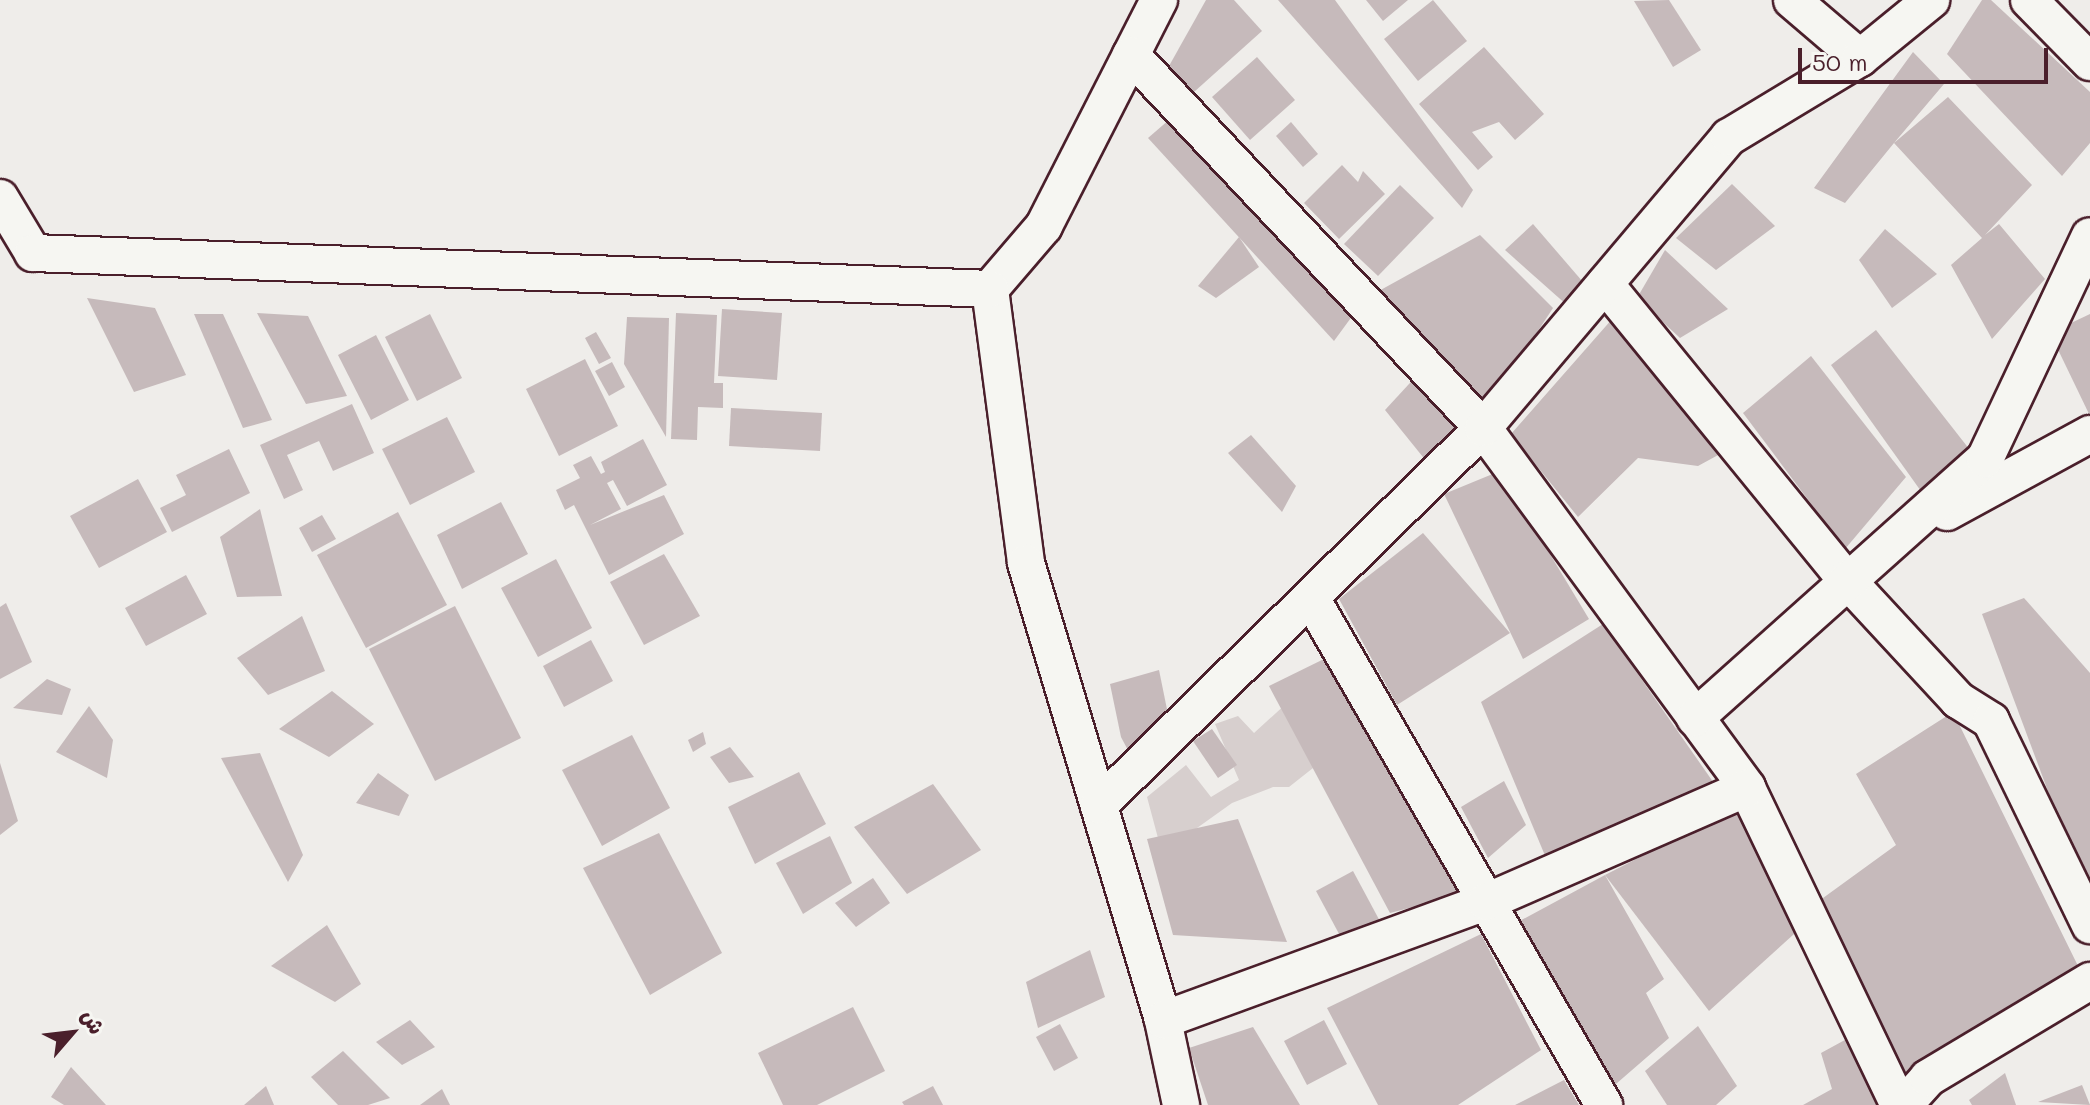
<!DOCTYPE html>
<meta charset="utf-8">
<style>
body{margin:0}
#map{position:relative;width:2090px;height:1105px;overflow:hidden;background:#efedea;font-family:Mali,"Playpen Sans Arabic",sans-serif}
div>[style]{position:absolute}
[style*='--x']{left:calc(var(--x)*1px);top:calc(var(--y)*1px);width:calc(var(--w)*1px);rotate:calc(var(--a)*1deg)}
.green>*{inset:0;background:#d7cfce}
.building>*{inset:0;background:#c6babb}
.roads{filter:drop-shadow(2px 0 #4a1f2b) drop-shadow(-2px 0 #4a1f2b) drop-shadow(0 2px #4a1f2b) drop-shadow(0 -2px #4a1f2b)}
.street>*{height:36px;margin:-18px;padding:0 18px;transform-origin:18px;border-radius:18px;background:#f6f6f2}
span{translate:-50% -50%;white-space:nowrap;text-align:center;line-height:1.15;-webkit-text-stroke:8px #f6f6f2;paint-order:stroke}
.north{position:absolute;left:32px;top:993px;width:80px;height:80px;-webkit-text-stroke:6px #f6f6f2;paint-order:stroke;rotate:62deg;font-size:22px;font-weight:700;line-height:32px;text-align:center;color:#4a1f2b}
.north::after{content:'';display:block;margin:auto;width:28px;height:36px;background:#4a1f2b;clip-path:polygon(50% 0,100% 100%,50% 72%,0 100%)}
.scale{position:absolute;left:1798px;top:48px;width:250px;height:36px;box-sizing:border-box;border:4px solid #4a1f2b;border-top:0;padding-left:10px;font-size:24px;line-height:28px;white-space:nowrap;color:#4a1f2b;-webkit-text-stroke:6px #f6f6f2;paint-order:stroke}
</style>
<div id="map">
<div class="green">
<i style="clip-path:polygon(1288px 702px,1325px 742px,1313px 768px,1289px 787px,1273px 787px,1232px 803px,1162px 853px,1147px 797px,1186px 765px,1211px 797px,1239px 780px,1215px 724px,1238px 716px,1254px 733px)"></i>
</div>
<div class="building">
<i style="clip-path:polygon(1206px 0,1234px 0,1262px 31px,1194px 92px,1169px 66px)"></i>
<i style="clip-path:polygon(1278px 0,1335px 0,1473px 190px,1462px 208px)"></i>
<i style="clip-path:polygon(1366px 0,1408px 0,1383px 21px)"></i>
<i style="clip-path:polygon(1433px 0,1467px 41px,1418px 81px,1384px 39px)"></i>
<i style="clip-path:polygon(1669px 0,1701px 50px,1673px 67px,1634px 1px)"></i>
<i style="clip-path:polygon(1982px 0,1991px 0,2090px 92px,2090px 143px,2062px 176px,1947px 54px)"></i>
<i style="clip-path:polygon(1484px 47px,1544px 114px,1515px 140px,1499px 122px,1472px 132px,1493px 157px,1478px 170px,1419px 104px)"></i>
<i style="clip-path:polygon(1913px 52px,1944px 84px,1894px 143px,1948px 97px,2032px 185px,1985px 235px,1999px 224px,2045px 279px,1992px 339px,1951px 265px,1982px 238px,1894px 143px,1845px 203px,1814px 188px)"></i>
<i style="clip-path:polygon(1257px 57px,1295px 100px,1250px 140px,1212px 97px)"></i>
<i style="clip-path:polygon(1170px 119px,1353px 315px,1334px 341px,1148px 138px)"></i>
<i style="clip-path:polygon(1291px 122px,1318px 154px,1303px 167px,1276px 136px)"></i>
<i style="clip-path:polygon(1342px 165px,1358px 182px,1363px 171px,1385px 194px,1339px 239px,1304px 203px)"></i>
<i style="clip-path:polygon(1732px 184px,1775px 226px,1716px 270px,1676px 238px)"></i>
<i style="clip-path:polygon(1400px 185px,1434px 218px,1378px 276px,1344px 244px)"></i>
<i style="clip-path:polygon(1533px 224px,1589px 289px,1568px 306px,1505px 250px)"></i>
<i style="clip-path:polygon(1885px 229px,1937px 274px,1892px 308px,1859px 260px)"></i>
<i style="clip-path:polygon(1480px 235px,1553px 308px,1488px 407px,1377px 292px)"></i>
<i style="clip-path:polygon(1239px 237px,1259px 267px,1216px 298px,1198px 286px)"></i>
<i style="clip-path:polygon(1665px 250px,1728px 309px,1680px 338px,1637px 298px)"></i>
<i style="clip-path:polygon(87px 298px,155px 308px,186px 375px,134px 392px)"></i>
<i style="clip-path:polygon(722px 309px,782px 313px,777px 380px,718px 376px)"></i>
<i style="clip-path:polygon(257px 313px,308px 316px,347px 396px,306px 404px)"></i>
<i style="clip-path:polygon(676px 313px,717px 315px,714px 383px,723px 383px,723px 408px,698px 407px,697px 440px,671px 439px)"></i>
<i style="clip-path:polygon(194px 314px,223px 314px,272px 420px,243px 428px)"></i>
<i style="clip-path:polygon(430px 314px,462px 378px,417px 401px,385px 337px)"></i>
<i style="clip-path:polygon(2090px 314px,2090px 416px,2050px 333px)"></i>
<i style="clip-path:polygon(627px 317px,669px 318px,666px 437px,624px 364px)"></i>
<i style="clip-path:polygon(1613px 318px,1720px 454px,1698px 466px,1638px 458px,1578px 517px,1511px 434px)"></i>
<i style="clip-path:polygon(1876px 330px,1977px 459px,1923px 494px,1831px 365px)"></i>
<i style="clip-path:polygon(596px 332px,611px 358px,599px 364px,585px 338px)"></i>
<i style="clip-path:polygon(376px 335px,409px 400px,371px 420px,338px 355px)"></i>
<i style="clip-path:polygon(1811px 356px,1906px 477px,1845px 549px,1743px 413px)"></i>
<i style="clip-path:polygon(585px 359px,618px 426px,559px 456px,526px 389px)"></i>
<i style="clip-path:polygon(612px 362px,625px 387px,609px 396px,595px 371px)"></i>
<i style="clip-path:polygon(1421px 371px,1471px 432px,1431px 467px,1385px 410px)"></i>
<i style="clip-path:polygon(352px 404px,374px 453px,333px 471px,319px 441px,287px 455px,303px 490px,284px 499px,260px 445px)"></i>
<i style="clip-path:polygon(731px 408px,822px 413px,820px 451px,729px 446px)"></i>
<i style="clip-path:polygon(447px 417px,475px 472px,410px 505px,382px 449px)"></i>
<i style="clip-path:polygon(1251px 435px,1296px 486px,1282px 512px,1228px 453px)"></i>
<i style="clip-path:polygon(643px 439px,667px 485px,627px 506px,613px 480px,607px 483px,621px 509px,590px 525px,664px 495px,684px 534px,609px 575px,574px 505px,565px 510px,556px 490px,580px 478px,573px 465px,591px 456px,601px 474px,605px 472px,601px 462px)"></i>
<i style="clip-path:polygon(229px 449px,250px 493px,172px 532px,160px 508px,186px 495px,176px 475px)"></i>
<i style="clip-path:polygon(1500px 471px,1589px 619px,1523px 659px,1444px 494px)"></i>
<i style="clip-path:polygon(138px 479px,167px 532px,99px 568px,70px 516px)"></i>
<i style="clip-path:polygon(501px 502px,528px 554px,462px 589px,437px 535px)"></i>
<i style="clip-path:polygon(260px 509px,282px 596px,237px 597px,220px 537px)"></i>
<i style="clip-path:polygon(398px 512px,447px 605px,366px 648px,317px 555px)"></i>
<i style="clip-path:polygon(322px 515px,336px 539px,312px 552px,299px 528px)"></i>
<i style="clip-path:polygon(1423px 533px,1510px 633px,1397px 705px,1339px 599px)"></i>
<i style="clip-path:polygon(664px 554px,700px 616px,644px 645px,610px 582px)"></i>
<i style="clip-path:polygon(556px 559px,592px 628px,538px 657px,501px 588px)"></i>
<i style="clip-path:polygon(186px 575px,207px 614px,146px 646px,125px 608px)"></i>
<i style="clip-path:polygon(2024px 598px,2090px 673px,2090px 904px,1982px 614px)"></i>
<i style="clip-path:polygon(6px 603px,32px 662px,0 679px,0 607px)"></i>
<i style="clip-path:polygon(455px 606px,521px 738px,435px 781px,369px 649px)"></i>
<i style="clip-path:polygon(302px 616px,325px 671px,268px 695px,237px 658px)"></i>
<i style="clip-path:polygon(1603px 624px,1718px 789px,1546px 858px,1481px 702px)"></i>
<i style="clip-path:polygon(591px 640px,613px 681px,564px 707px,543px 666px)"></i>
<i style="clip-path:polygon(1328px 657px,1459px 895px,1390px 913px,1269px 686px)"></i>
<i style="clip-path:polygon(1159px 670px,1172px 734px,1131px 756px,1121px 737px,1110px 684px)"></i>
<i style="clip-path:polygon(47px 679px,71px 689px,62px 715px,13px 708px)"></i>
<i style="clip-path:polygon(332px 691px,374px 724px,329px 757px,279px 729px)"></i>
<i style="clip-path:polygon(89px 706px,113px 740px,107px 778px,56px 752px)"></i>
<i style="clip-path:polygon(1953px 712px,2079px 968px,1905px 1085px,1812px 906px,1896px 845px,1856px 774px)"></i>
<i style="clip-path:polygon(1212px 729px,1237px 765px,1218px 778px,1193px 741px)"></i>
<i style="clip-path:polygon(703px 732px,706px 744px,693px 752px,688px 740px)"></i>
<i style="clip-path:polygon(632px 735px,670px 808px,602px 846px,562px 770px)"></i>
<i style="clip-path:polygon(730px 747px,754px 777px,729px 783px,710px 757px)"></i>
<i style="clip-path:polygon(260px 753px,303px 855px,288px 882px,221px 758px)"></i>
<i style="clip-path:polygon(0 763px,18px 821px,0 835px)"></i>
<i style="clip-path:polygon(799px 772px,826px 824px,755px 864px,728px 807px)"></i>
<i style="clip-path:polygon(378px 773px,409px 795px,399px 816px,356px 803px)"></i>
<i style="clip-path:polygon(1504px 781px,1526px 825px,1488px 858px,1461px 807px)"></i>
<i style="clip-path:polygon(933px 784px,981px 850px,907px 894px,854px 827px)"></i>
<i style="clip-path:polygon(1744px 804px,1804px 925px,1709px 1011px,1605px 875px)"></i>
<i style="clip-path:polygon(1238px 819px,1287px 942px,1173px 935px,1147px 839px)"></i>
<i style="clip-path:polygon(659px 833px,722px 953px,650px 995px,583px 868px)"></i>
<i style="clip-path:polygon(830px 836px,852px 883px,803px 914px,776px 863px)"></i>
<i style="clip-path:polygon(1353px 871px,1389px 938px,1352px 958px,1316px 891px)"></i>
<i style="clip-path:polygon(1605px 875px,1664px 979px,1646px 993px,1669px 1038px,1609px 1090px,1516px 923px)"></i>
<i style="clip-path:polygon(873px 878px,890px 903px,856px 927px,835px 903px)"></i>
<i style="clip-path:polygon(327px 925px,361px 984px,335px 1002px,271px 966px)"></i>
<i style="clip-path:polygon(1481px 934px,1541px 1050px,1458px 1105px,1378px 1105px,1327px 1008px)"></i>
<i style="clip-path:polygon(1090px 950px,1105px 997px,1038px 1028px,1026px 982px)"></i>
<i style="clip-path:polygon(853px 1007px,885px 1071px,817px 1105px,783px 1105px,758px 1053px)"></i>
<i style="clip-path:polygon(410px 1020px,435px 1047px,402px 1065px,376px 1042px)"></i>
<i style="clip-path:polygon(1324px 1020px,1347px 1064px,1307px 1085px,1284px 1041px)"></i>
<i style="clip-path:polygon(1060px 1024px,1078px 1058px,1054px 1071px,1036px 1037px)"></i>
<i style="clip-path:polygon(1698px 1026px,1737px 1086px,1716px 1105px,1667px 1105px,1645px 1071px)"></i>
<i style="clip-path:polygon(1253px 1027px,1300px 1105px,1208px 1105px,1189px 1048px)"></i>
<i style="clip-path:polygon(1854px 1035px,1883px 1105px,1803px 1105px,1832px 1089px,1821px 1053px)"></i>
<i style="clip-path:polygon(343px 1051px,390px 1098px,368px 1105px,338px 1105px,311px 1077px)"></i>
<i style="clip-path:polygon(71px 1067px,106px 1105px,64px 1105px,51px 1097px)"></i>
<i style="clip-path:polygon(2005px 1073px,2016px 1105px,1972px 1105px,1969px 1100px)"></i>
<i style="clip-path:polygon(1564px 1080px,1579px 1105px,1515px 1105px)"></i>
<i style="clip-path:polygon(2082px 1085px,2090px 1105px,2038px 1102px)"></i>
<i style="clip-path:polygon(266px 1086px,274px 1105px,244px 1105px)"></i>
<i style="clip-path:polygon(933px 1086px,943px 1105px,904px 1105px,902px 1102px)"></i>
<i style="clip-path:polygon(442px 1089px,450px 1105px,420px 1105px)"></i>
</div>
<div class="roads">
<div class="street">
<i style="--x:1159;--y:0;--w:254;--a:117"></i>
<i style="--x:1044;--y:226;--w:83;--a:130.6"></i>
<i style="--x:990;--y:289;--w:276;--a:82.5"></i>
<i style="--x:1026;--y:563;--w:477;--a:73.3"></i>
<i style="--x:1163;--y:1020;--w:87;--a:78"></i>
<i style="--x:1792;--y:0;--w:89;--a:40.5"></i>
<i style="--x:2029;--y:0;--w:87;--a:45.5"></i>
<i style="--x:1131;--y:55;--w:513;--a:46.66"></i>
<i style="--x:1483;--y:428;--w:446;--a:53.7"></i>
<i style="--x:1747;--y:788;--w:352;--a:64.4"></i>
<i style="--x:0;--y:198;--w:64;--a:59"></i>
<i style="--x:33;--y:253;--w:958;--a:2.15"></i>
<i style="--x:1605;--y:284;--w:381;--a:50.8"></i>
<i style="--x:1846;--y:579;--w:165;--a:47.2"></i>
<i style="--x:1958;--y:700;--w:39;--a:32"></i>
<i style="--x:1991;--y:721;--w:227;--a:64.1"></i>
<i style="--x:1947;--y:512;--w:163;--a:-28.6"></i>
<i style="--x:1311;--y:598;--w:586;--a:59.98"></i>
<i style="--x:1695;--y:718;--w:389;--a:-41.8"></i>
<i style="--x:1985;--y:459;--w:246;--a:-64.8"></i>
<i style="--x:1099;--y:805;--w:538;--a:-44.47"></i>
<i style="--x:1483;--y:428;--w:381;--a:-49.8"></i>
<i style="--x:1729;--y:137;--w:153;--a:-31.1"></i>
<i style="--x:1860;--y:58;--w:92;--a:-39.2"></i>
<i style="--x:1163;--y:1020;--w:344;--a:-20.1"></i>
<i style="--x:1486;--y:902;--w:285;--a:-23.6"></i>
<i style="--x:1904;--y:1105;--w:36;--a:-48"></i>
<i style="--x:1928;--y:1078;--w:189;--a:-30.9"></i>
</div>
</div>
<div class="north">ش</div>
<div class="scale">50 m</div>
</div>
